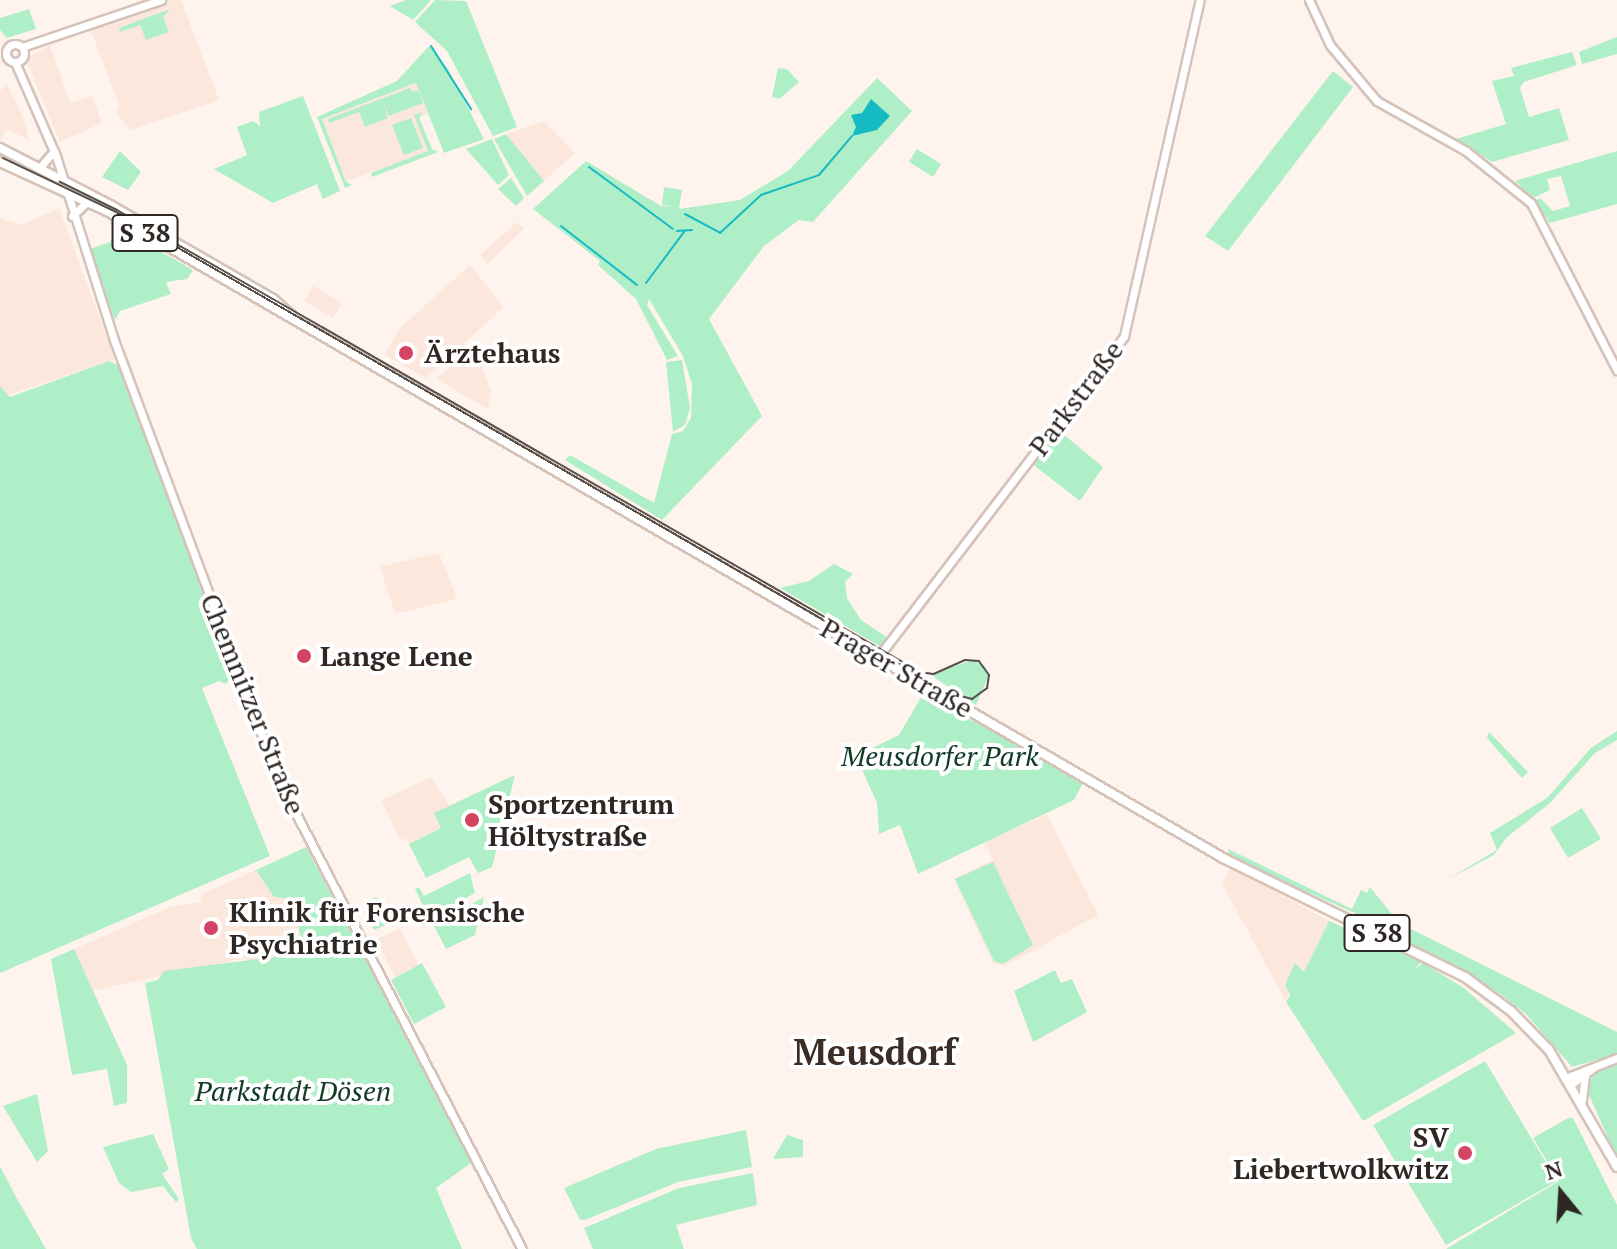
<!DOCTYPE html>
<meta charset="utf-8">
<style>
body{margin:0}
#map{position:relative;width:1617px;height:1249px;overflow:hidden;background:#fff3ed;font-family:"PT Serif",serif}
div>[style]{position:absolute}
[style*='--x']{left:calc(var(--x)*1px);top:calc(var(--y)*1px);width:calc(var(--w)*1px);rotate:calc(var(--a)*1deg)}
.built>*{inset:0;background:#fce7dc}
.green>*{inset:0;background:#aeefc8}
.water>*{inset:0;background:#16bac3}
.stream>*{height:2px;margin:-1px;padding:0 1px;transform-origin:1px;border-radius:1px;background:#16bac3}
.roads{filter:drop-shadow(2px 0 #d5c3b9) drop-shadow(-2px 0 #d5c3b9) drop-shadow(0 2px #d5c3b9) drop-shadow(0 -2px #d5c3b9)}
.secondary>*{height:7px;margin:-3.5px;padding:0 3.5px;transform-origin:3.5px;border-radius:3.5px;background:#fff}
.secondary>.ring{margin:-3.5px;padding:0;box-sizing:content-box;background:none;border:7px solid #fff;border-radius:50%}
.primary>*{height:8px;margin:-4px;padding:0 4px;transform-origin:4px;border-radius:4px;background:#fff}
.tram>*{height:2px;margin:-1px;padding:0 1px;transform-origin:1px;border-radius:1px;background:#58504b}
.dots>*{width:22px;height:22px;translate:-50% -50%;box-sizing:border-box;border:4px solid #fff;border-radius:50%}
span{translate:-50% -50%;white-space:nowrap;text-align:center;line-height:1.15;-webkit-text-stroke:8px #fff;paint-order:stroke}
.shield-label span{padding:2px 6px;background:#fff;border:2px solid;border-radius:6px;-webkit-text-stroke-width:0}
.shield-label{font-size:26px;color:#2e2723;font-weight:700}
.poi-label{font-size:28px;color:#2e2723;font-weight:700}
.left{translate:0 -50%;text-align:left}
.right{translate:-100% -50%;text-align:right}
.street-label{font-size:28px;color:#2e2723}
.park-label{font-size:28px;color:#113b26;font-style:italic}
.district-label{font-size:36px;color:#3b2d26;font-weight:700}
.north{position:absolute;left:1521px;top:1153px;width:80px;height:80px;-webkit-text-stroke:6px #fff;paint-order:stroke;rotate:342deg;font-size:22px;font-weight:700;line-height:32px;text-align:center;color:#2e2723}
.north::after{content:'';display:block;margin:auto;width:28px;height:36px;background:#2e2723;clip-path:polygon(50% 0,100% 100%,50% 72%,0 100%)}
</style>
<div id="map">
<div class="built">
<i style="clip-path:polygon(161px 0,181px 0,219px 100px,130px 130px,116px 112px,119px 105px,89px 26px)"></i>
<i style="clip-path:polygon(50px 45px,70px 103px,92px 96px,102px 123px,60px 142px,28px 64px,27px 58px)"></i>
<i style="clip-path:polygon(417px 83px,428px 113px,419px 118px,432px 150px,346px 182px,322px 119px)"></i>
<i style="clip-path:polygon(7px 84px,21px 112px,30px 140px,7px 130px,0 140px,0 91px)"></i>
<i style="clip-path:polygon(544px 121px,575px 153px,544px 181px,506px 134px)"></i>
<i style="clip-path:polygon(59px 208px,115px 359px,6px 396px,0 386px,0 218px,21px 225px)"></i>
<i style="clip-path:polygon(517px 222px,524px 229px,487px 264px,480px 255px)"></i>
<i style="clip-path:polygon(470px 265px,504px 307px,426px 378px,385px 355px,399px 329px)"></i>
<i style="clip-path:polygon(313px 286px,342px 303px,333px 318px,304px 301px)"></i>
<i style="clip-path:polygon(457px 361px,482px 366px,491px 392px,488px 409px,436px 379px)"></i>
<i style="clip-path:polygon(439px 553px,457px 599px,395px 614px,380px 567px)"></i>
<i style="clip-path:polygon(431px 777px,449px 805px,441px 828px,409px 844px,406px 838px,400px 841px,382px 800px)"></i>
<i style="clip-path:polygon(1047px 814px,1098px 915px,1004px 966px,993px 963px,954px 879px,993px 860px,985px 842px)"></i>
<i style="clip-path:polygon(1231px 867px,1329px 921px,1304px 973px,1296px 964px,1286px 1002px,1222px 883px)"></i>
<i style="clip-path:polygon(256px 870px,274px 897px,293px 899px,304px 953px,250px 963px,245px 958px,91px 991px,74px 949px,170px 907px,200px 902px,202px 894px)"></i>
<i style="clip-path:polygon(400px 928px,418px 965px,395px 977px,376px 940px)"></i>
</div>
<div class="green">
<i style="clip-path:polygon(406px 0,431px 0,413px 20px,390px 6px)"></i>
<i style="clip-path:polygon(435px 0,466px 1px,517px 127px,493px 136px,447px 51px,415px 22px)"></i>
<i style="clip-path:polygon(29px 9px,36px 29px,7px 38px,0 30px,0 18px)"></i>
<i style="clip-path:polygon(170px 9px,163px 17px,169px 32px,146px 40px,140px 25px,120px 32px,119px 28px)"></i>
<i style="clip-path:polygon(1617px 37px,1617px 54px,1582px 64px,1579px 52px)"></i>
<i style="clip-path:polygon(430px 45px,448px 69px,484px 139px,444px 153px,416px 83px,322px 119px,346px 182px,352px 185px,345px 188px,317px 117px,397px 81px)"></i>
<i style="clip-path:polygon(1572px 52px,1577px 65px,1524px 82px,1520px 88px,1529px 117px,1559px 108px,1569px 140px,1492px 162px,1456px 139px,1506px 124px,1492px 81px,1514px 76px,1511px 68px)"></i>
<i style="clip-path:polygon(778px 68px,787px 69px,799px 82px,779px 99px,772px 97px)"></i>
<i style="clip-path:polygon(1333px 71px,1353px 87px,1228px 251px,1205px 236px)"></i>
<i style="clip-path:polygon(877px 78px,912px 111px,813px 222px,799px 220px,764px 246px,709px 319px,762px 416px,662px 520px,565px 460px,570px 455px,654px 503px,672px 434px,683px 431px,691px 418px,692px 384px,683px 356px,649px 299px,647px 305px,678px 356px,667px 360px,636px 299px,598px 265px,600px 261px,533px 209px,586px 161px,661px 206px,673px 207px,662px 205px,664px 187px,682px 190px,679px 209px,740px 200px,788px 171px)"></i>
<i style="clip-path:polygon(410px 88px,412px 92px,418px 90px,423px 103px,389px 116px,383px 102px,388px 118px,365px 127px,359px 112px,329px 123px,328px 119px)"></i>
<i style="clip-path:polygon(303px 96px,340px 191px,323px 199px,317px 184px,273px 203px,214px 169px,247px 155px,237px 127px,253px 121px,260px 126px,259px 112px)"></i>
<i style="clip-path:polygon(423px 112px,419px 118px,432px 149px,438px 152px,372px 177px,371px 173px,428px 151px,414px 115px)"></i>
<i style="clip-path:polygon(411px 118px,423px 148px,404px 155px,392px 125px)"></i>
<i style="clip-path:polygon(506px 134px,544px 181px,527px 196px,494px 139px)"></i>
<i style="clip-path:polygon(492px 139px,509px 175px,498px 185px,466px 149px)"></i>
<i style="clip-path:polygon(917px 149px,941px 164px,933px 177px,909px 162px)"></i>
<i style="clip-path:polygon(120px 151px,141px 172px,128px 190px,102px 177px)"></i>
<i style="clip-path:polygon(1617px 151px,1617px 204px,1550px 223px,1535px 201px,1540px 198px,1553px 211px,1570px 206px,1561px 176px,1547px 179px,1550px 190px,1533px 198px,1515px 181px)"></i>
<i style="clip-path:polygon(511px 178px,524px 198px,516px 206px,498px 189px,485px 200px)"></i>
<i style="clip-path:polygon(110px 222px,193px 270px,187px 279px,166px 282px,171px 294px,120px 311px,115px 320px,91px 255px,90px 249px,110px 242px,115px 232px)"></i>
<i style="clip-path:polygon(682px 360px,690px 408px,685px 425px,673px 432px,666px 362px)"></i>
<i style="clip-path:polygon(109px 361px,118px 365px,140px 417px,233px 673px,226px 684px,219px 681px,202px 688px,270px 856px,0 973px,0 386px,10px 397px)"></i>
<i style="clip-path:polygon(1057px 429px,1103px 467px,1080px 501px,1031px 463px)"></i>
<i style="clip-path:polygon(834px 564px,853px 574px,845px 582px,847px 598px,861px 620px,888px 638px,881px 647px,780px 588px,809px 581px)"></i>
<i style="clip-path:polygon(973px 660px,984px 665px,989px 675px,976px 705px,935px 678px,934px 673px)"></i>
<i style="clip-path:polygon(923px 694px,1084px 781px,1074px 800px,918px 874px,900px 825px,879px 834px,877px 803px,856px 756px,899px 735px)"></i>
<i style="clip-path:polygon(1617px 731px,1617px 740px,1595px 753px,1550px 803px,1506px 838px,1494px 855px,1446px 880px,1497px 850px,1490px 833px,1547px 798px,1591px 748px)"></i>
<i style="clip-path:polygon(1489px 732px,1528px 772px,1522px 778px,1487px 738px)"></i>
<i style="clip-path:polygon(515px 775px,492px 867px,478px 873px,469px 857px,426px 878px,409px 844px,441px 828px,434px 813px)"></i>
<i style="clip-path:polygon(1582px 808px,1601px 839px,1568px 858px,1550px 828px)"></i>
<i style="clip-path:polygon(306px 847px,474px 1161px,436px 1188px,462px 1249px,197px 1249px,191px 1238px,145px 983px,158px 980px,164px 971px,304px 953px,293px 899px,274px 897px,256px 870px)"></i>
<i style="clip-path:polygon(1228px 849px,1352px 909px,1361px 890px,1367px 893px,1370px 887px,1399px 923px,1617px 1032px,1617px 1054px,1572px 1067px,1526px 1014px,1499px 993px,1380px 930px,1379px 924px,1229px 857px)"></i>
<i style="clip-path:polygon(993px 862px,1033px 945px,1003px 964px,994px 961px,955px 879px)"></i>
<i style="clip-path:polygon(470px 873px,475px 893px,429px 918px,415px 889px,419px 887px,424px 896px)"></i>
<i style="clip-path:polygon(376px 897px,388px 924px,374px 930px,363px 903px)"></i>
<i style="clip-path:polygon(484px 897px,475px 935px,446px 949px,431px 920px,440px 927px,475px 909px,473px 903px)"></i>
<i style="clip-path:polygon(1329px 921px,1421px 962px,1414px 970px,1423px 963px,1464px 988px,1516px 1033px,1363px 1121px,1286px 1002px,1290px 995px,1285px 985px,1295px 963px,1304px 972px)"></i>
<i style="clip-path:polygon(74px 949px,127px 1065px,127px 1103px,114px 1106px,107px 1069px,72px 1075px,51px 959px)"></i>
<i style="clip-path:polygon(422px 963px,446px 1007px,414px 1024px,391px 980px)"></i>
<i style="clip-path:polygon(1055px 970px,1061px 983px,1072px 979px,1087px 1012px,1033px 1042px,1014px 991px)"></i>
<i style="clip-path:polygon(1485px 1061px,1557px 1181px,1446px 1245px,1373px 1125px)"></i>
<i style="clip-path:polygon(1617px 1064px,1617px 1158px,1585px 1086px,1600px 1069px)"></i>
<i style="clip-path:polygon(37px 1094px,48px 1151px,37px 1162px,3px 1106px)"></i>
<i style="clip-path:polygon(1568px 1118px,1573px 1118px,1617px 1205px,1617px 1249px,1446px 1249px,1559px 1181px,1533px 1138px)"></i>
<i style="clip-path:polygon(746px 1130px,752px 1167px,678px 1182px,585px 1220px,580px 1220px,564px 1188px,656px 1149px)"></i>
<i style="clip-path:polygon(153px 1134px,169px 1169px,162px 1174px,179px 1199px,176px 1202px,163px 1186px,131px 1192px,119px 1183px,103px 1147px)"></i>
<i style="clip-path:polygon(787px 1135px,803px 1140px,803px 1157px,773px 1159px)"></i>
<i style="clip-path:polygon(0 1166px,16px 1197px,46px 1249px,0 1249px)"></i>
<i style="clip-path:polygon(753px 1173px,757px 1205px,676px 1225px,684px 1249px,593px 1249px,584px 1228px,679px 1188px)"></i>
</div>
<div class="water">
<i style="clip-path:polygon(871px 99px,890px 116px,877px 130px,852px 136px,856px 127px,851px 115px,862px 113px)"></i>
</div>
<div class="stream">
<i style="--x:431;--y:46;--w:75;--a:57.6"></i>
<i style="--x:589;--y:167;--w:104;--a:36.4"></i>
<i style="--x:685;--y:214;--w:40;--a:28"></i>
<i style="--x:720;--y:233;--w:56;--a:-42.8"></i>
<i style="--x:761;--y:195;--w:61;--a:-19"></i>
<i style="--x:819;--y:175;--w:51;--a:-49.8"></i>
<i style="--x:561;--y:226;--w:96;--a:37.8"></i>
<i style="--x:677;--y:231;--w:15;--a:-4"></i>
<i style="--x:646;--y:283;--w:64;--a:-53.3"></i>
</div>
<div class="roads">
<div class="secondary">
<i style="--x:1309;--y:0;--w:50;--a:65"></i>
<i style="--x:1330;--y:45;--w:73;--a:50"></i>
<i style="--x:1377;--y:101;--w:102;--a:29.3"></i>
<i style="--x:1466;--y:151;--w:83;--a:38.7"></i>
<i style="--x:1531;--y:203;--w:188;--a:62.8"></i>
<i class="ring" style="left:6px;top:44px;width:11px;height:11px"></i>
<i style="--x:22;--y:47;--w:147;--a:-18.7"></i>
<i style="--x:15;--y:62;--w:103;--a:66.4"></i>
<i style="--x:56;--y:156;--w:193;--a:72.5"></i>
<i style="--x:114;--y:340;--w:466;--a:69.5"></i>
<i style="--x:277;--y:777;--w:532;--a:62.57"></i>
<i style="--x:41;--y:166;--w:20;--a:-49"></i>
<i style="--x:72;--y:216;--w:22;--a:-43"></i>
<i style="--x:878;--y:657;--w:404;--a:-52.5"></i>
<i style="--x:1124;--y:336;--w:344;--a:-77.3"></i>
<i style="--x:1568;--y:1077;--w:53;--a:-21.2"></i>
<i style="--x:1573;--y:1083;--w:25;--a:-37"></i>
<i style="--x:1582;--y:1100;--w:25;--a:-83"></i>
</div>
<div class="primary">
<i style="--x:0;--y:148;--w:124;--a:27.4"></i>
<i style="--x:110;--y:205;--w:188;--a:30"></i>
<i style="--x:273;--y:299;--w:25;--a:42"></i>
<i style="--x:0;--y:162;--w:118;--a:24.6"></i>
<i style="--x:107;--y:211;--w:1292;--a:30.1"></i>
<i style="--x:1225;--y:859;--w:267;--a:26.2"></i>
<i style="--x:1465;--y:977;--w:57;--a:36.5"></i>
<i style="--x:1511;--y:1011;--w:54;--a:45.7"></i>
<i style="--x:1549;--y:1050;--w:135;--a:59.8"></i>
</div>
</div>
<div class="tram">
<i style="--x:3;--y:158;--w:125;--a:25.5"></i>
<i style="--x:116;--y:212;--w:965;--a:29.97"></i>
<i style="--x:952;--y:694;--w:21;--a:14"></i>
<i style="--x:972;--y:699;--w:19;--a:-36"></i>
<i style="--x:987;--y:688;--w:13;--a:-81"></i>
<i style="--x:989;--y:675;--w:17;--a:-126"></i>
<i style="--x:979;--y:661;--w:14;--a:-176"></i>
<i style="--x:965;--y:660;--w:35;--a:156"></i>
<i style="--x:933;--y:674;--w:13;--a:-171"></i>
<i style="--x:920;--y:672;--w:690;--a:-150.02"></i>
<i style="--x:322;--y:327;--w:236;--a:-150.3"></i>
<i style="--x:117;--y:210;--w:64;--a:-153.8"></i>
</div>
<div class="dots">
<i style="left:406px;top:353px;background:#d44463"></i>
<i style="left:304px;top:656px;background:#d44463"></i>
<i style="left:472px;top:820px;background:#d44463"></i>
<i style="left:211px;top:928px;background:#d44463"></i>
<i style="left:1465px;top:1153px;background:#d44463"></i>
</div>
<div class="shield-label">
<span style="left:145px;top:233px">S 38</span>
<span style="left:1377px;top:933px">S 38</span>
</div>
<div class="poi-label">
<span class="left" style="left:424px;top:353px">Ärztehaus</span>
<span class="left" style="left:320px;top:656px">Lange Lene</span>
<span class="left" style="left:488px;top:820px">Sportzentrum<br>Höltystraße</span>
<span class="left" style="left:229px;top:928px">Klinik für Forensische<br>Psychiatrie</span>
<span class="right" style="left:1449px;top:1153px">SV<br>Liebertwolkwitz</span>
</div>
<div class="street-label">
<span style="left:1076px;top:398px;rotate:-53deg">Parkstraße</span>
<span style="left:897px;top:668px;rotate:30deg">Prager Straße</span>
<span style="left:253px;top:704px;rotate:68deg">Chemnitzer Straße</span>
</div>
<div class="park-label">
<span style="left:940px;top:756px">Meusdorfer Park</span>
<span style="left:293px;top:1091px">Parkstadt Dösen</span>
</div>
<div class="district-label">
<span style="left:875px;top:1052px">Meusdorf</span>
</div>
<div class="north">N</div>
</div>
